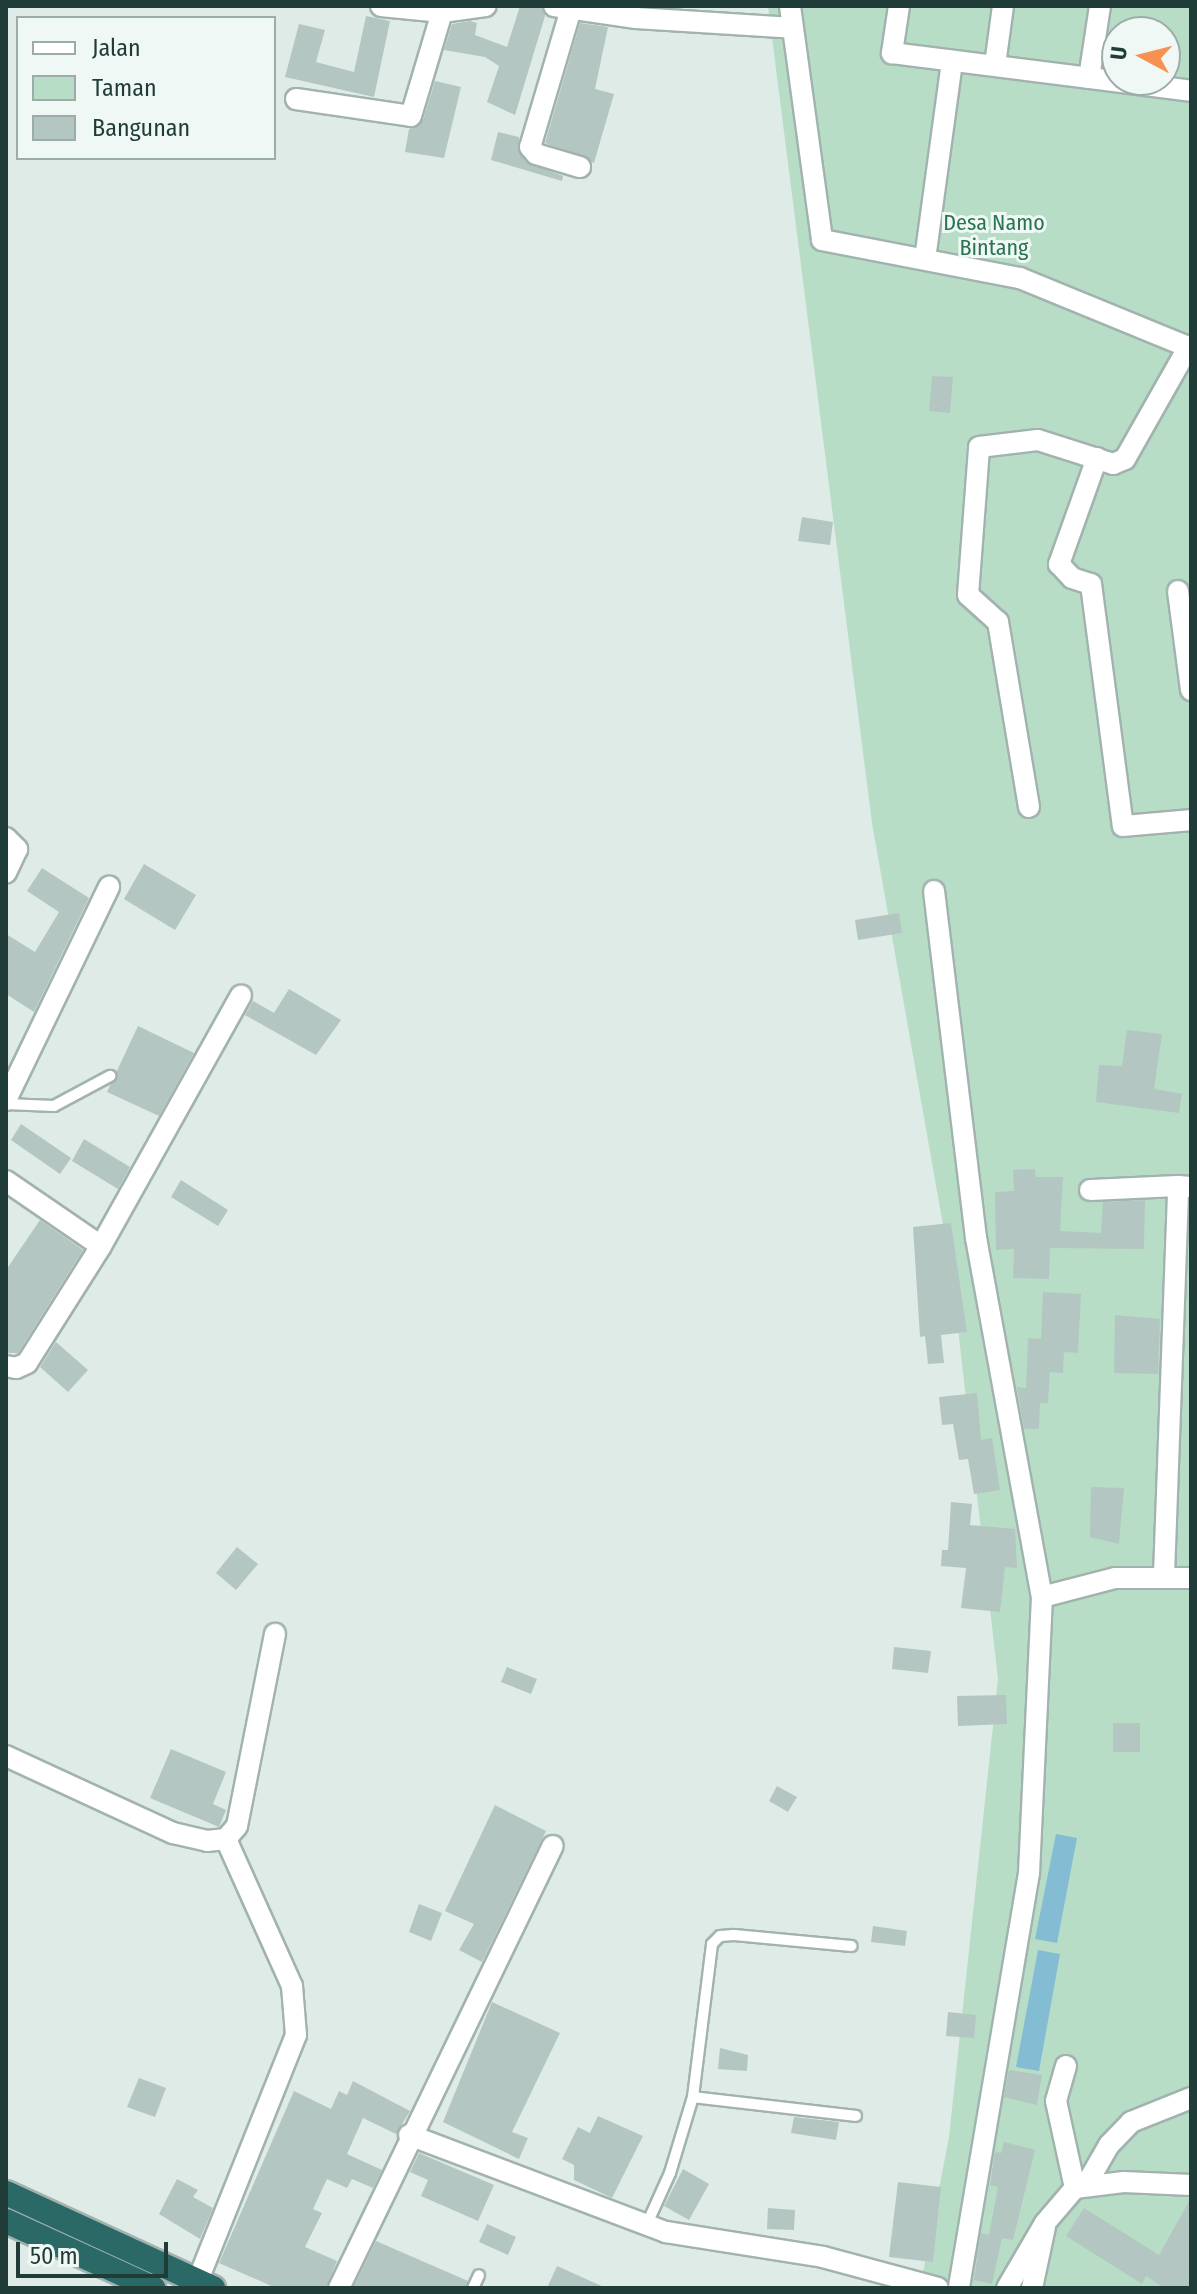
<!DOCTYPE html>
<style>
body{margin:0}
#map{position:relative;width:1197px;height:2294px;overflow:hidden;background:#dfebe7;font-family:"Fira Sans Condensed",sans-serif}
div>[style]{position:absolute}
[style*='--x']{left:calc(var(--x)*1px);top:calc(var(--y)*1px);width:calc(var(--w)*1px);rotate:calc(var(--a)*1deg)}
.green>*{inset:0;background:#b7ddc7}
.water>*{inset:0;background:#84bcd3}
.building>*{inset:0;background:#b4c6c1}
.roads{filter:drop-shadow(2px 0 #a2b3af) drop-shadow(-2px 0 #a2b3af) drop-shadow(0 2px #a2b3af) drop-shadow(0 -2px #a2b3af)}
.lane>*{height:10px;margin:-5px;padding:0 5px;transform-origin:5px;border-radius:5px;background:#fff}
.street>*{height:20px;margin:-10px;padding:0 10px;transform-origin:10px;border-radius:10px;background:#fff}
.highway>*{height:24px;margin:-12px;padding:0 12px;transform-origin:12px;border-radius:12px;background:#2a6965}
span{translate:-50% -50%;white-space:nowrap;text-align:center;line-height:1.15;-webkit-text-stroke:6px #f0f8f5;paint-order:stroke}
.park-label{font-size:22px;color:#287450}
.frame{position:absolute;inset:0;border:8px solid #1f3c38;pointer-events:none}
.legend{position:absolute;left:16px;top:16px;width:260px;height:144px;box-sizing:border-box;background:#f0f8f5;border:2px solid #9cada9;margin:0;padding:10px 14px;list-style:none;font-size:24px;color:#1f3c38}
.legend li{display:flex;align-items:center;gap:16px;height:40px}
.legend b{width:40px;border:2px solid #9cada9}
.north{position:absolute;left:1101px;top:16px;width:80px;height:80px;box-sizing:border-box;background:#f0f8f5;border:2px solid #9cada9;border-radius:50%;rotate:277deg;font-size:22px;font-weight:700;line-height:32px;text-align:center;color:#1f3c38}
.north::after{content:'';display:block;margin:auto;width:28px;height:36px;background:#f79151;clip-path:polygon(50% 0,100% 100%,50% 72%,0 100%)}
.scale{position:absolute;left:16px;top:2242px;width:152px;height:36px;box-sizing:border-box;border:4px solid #1f3c38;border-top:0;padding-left:10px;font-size:24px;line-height:28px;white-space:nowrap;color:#1f3c38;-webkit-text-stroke:6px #f0f8f5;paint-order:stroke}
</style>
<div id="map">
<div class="green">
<i style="clip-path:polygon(evenodd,768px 6px,1191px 6px,1191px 2288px,920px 2288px,949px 2137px,998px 1679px,952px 1276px,872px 823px,768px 6px,1117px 32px,1165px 32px,1165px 80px,1117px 80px,1117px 32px)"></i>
</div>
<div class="water">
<i style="clip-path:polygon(1056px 1834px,1077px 1838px,1057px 1943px,1035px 1939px)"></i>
<i style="clip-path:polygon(1038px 1950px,1060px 1954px,1039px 2071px,1016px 2067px)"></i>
</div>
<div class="building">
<i style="clip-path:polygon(520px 6px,541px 6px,545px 16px,515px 115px,487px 102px,499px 66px,485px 57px,444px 50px,452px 24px,470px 21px,477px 23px,475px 35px,507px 47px)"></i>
<i style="clip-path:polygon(366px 16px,390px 21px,374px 97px,285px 77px,299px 24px,325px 30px,316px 62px,354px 72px)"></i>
<i style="clip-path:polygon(580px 23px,608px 27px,595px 89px,614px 94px,594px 163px,545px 143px)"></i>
<i style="clip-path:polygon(435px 81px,461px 87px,444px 158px,405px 152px,409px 129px,423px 120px)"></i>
<i style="clip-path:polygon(498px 132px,519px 137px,518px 150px,526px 162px,563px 176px,562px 181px,491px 160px)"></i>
<i style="clip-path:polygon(932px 376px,953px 377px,950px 413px,929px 411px)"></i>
<i style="clip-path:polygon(802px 517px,833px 522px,830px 545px,798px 541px)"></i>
<i style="clip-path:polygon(144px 864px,196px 895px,175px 930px,124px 899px)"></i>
<i style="clip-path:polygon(42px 868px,89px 898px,34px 1012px,6px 994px,6px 934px,35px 952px,59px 912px,27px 891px)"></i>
<i style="clip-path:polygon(899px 913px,902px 933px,858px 940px,855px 920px)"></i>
<i style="clip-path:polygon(289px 989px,341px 1020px,316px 1055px,245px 1015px,253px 1001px,274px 1013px)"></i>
<i style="clip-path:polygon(138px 1026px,194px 1053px,159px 1116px,107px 1092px)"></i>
<i style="clip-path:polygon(1127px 1030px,1162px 1034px,1154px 1089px,1182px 1094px,1179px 1113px,1096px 1102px,1099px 1065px,1122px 1066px)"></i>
<i style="clip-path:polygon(21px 1124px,71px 1158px,60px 1174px,11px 1140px)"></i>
<i style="clip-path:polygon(84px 1139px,130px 1167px,118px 1189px,72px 1161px)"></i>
<i style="clip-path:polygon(1035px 1169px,1036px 1177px,1063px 1177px,1060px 1231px,1101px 1233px,1103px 1202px,1145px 1200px,1144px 1249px,1050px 1248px,1049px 1279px,1013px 1278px,1014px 1249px,996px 1250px,995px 1192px,1014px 1191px,1013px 1170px)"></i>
<i style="clip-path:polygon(181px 1180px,228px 1210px,218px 1226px,171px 1197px)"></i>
<i style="clip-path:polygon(40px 1220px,83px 1250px,18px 1353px,6px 1353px,6px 1270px)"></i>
<i style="clip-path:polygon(951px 1223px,967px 1332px,941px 1335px,944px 1363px,928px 1364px,925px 1336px,920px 1337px,913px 1227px)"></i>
<i style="clip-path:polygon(1043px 1292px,1081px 1294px,1078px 1353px,1064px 1352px,1063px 1373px,1050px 1372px,1048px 1403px,1040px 1403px,1039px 1429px,1024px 1429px,1017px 1387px,1026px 1388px,1028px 1338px,1041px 1339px)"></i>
<i style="clip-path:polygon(1115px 1315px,1160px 1319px,1158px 1374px,1114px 1373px)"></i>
<i style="clip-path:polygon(56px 1342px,88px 1370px,68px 1392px,40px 1367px)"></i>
<i style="clip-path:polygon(977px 1393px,981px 1440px,992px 1438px,1000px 1490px,974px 1494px,968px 1459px,959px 1460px,953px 1424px,942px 1425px,939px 1397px)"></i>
<i style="clip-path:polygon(1091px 1487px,1124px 1488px,1119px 1544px,1090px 1537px)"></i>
<i style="clip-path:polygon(951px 1502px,972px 1504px,970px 1525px,1015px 1529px,1017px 1568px,1005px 1567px,1000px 1612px,961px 1608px,966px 1568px,941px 1566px,942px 1550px,948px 1550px)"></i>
<i style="clip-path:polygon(237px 1547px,258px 1564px,236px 1590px,216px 1573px)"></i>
<i style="clip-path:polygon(894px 1647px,931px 1651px,928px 1673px,892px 1669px)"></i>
<i style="clip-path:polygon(507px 1667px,537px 1679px,531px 1694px,501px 1682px)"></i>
<i style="clip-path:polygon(1006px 1695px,1007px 1724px,958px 1726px,957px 1696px)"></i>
<i style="clip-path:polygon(1113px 1723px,1140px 1723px,1140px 1752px,1113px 1752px)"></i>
<i style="clip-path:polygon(171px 1749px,226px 1772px,213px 1804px,226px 1810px,219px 1827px,150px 1798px)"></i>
<i style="clip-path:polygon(777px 1786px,797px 1797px,788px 1812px,769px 1801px)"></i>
<i style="clip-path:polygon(495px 1805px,546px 1831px,482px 1962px,459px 1950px,474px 1924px,445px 1911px)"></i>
<i style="clip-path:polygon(419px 1904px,442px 1913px,431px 1941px,409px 1932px)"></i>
<i style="clip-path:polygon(873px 1926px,907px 1931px,905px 1946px,871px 1942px)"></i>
<i style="clip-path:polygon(492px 2002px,560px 2033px,512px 2132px,528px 2138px,519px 2159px,443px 2122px)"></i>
<i style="clip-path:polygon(948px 2012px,976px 2015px,974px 2038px,946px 2036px)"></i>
<i style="clip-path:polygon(720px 2048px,748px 2055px,747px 2071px,718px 2069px)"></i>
<i style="clip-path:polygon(1009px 2070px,1042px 2075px,1037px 2105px,1004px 2097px)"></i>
<i style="clip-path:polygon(139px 2078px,166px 2088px,155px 2117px,127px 2107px)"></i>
<i style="clip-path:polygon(353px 2081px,410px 2111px,396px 2134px,363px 2118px,347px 2154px,382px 2170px,373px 2188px,352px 2179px,347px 2188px,327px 2179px,313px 2209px,322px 2213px,305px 2247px,337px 2261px,326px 2288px,276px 2288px,219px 2263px,294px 2091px,331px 2109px,339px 2091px,347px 2095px)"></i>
<i style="clip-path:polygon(598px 2116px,643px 2136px,612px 2198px,574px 2180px,574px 2165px,562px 2159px,578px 2127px,590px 2133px)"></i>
<i style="clip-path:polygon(794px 2117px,839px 2122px,836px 2140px,791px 2133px)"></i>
<i style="clip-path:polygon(1004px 2142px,1035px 2150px,1013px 2240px,1002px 2238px,992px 2284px,974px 2280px,981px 2233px,989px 2235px,998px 2187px,990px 2185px,995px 2152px,1001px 2153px)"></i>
<i style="clip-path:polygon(419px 2153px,494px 2185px,478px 2221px,421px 2196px,428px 2180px,410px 2172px)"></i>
<i style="clip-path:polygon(683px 2169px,709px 2184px,689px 2220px,664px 2206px)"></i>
<i style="clip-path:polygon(177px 2179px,198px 2190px,193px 2197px,213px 2208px,200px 2239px,159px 2214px)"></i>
<i style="clip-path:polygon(898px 2182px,941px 2187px,933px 2262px,889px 2257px)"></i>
<i style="clip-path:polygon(1191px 2198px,1191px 2288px,1164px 2288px,1146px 2276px,1142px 2284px,1066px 2236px,1084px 2208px,1159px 2255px)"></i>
<i style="clip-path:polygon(768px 2208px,795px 2210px,794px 2230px,767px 2229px)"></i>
<i style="clip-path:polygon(487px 2224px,516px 2237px,508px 2255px,479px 2242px)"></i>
<i style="clip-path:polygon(376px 2241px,468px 2281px,465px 2288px,353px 2288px)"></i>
<i style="clip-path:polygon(557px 2266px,606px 2288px,547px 2288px)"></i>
</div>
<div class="roads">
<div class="lane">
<i style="--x:6;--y:1104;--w:48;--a:2.4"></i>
<i style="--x:54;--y:1106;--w:64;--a:-28.2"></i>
<i style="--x:693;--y:2097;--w:164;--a:6.6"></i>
<i style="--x:646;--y:2226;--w:58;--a:-65.6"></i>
<i style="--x:670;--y:2173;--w:79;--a:-73.2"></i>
<i style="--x:693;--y:2097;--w:154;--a:-82.9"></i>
<i style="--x:712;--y:1944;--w:11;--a:-45"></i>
<i style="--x:720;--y:1936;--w:14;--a:-4"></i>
<i style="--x:734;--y:1935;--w:118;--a:5.4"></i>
<i style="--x:473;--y:2288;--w:14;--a:-65"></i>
</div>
<div class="street">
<i style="--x:381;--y:6;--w:61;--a:5.6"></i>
<i style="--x:442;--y:12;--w:44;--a:-7.8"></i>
<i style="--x:554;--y:6;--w:83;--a:8.3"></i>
<i style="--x:636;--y:18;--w:157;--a:3.6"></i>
<i style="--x:790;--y:6;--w:236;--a:82.2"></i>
<i style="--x:822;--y:240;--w:202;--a:10.9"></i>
<i style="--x:1020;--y:278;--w:185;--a:22.3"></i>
<i style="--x:899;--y:6;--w:48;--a:98.5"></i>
<i style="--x:892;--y:53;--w:301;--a:7.2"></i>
<i style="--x:571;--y:9;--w:144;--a:106.5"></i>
<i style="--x:530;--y:147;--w:9;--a:49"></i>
<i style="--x:536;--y:154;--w:46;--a:16.5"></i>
<i style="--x:995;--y:65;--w:60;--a:-82.3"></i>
<i style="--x:1089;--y:78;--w:73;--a:-81.3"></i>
<i style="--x:296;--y:99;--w:116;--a:8.4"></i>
<i style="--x:411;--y:116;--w:109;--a:-73.4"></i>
<i style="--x:925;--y:259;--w:200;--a:-82.2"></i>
<i style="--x:1097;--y:458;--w:113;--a:109.7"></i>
<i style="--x:1059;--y:564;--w:19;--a:47"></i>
<i style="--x:1072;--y:578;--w:20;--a:18"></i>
<i style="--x:1091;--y:584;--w:244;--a:82.5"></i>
<i style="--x:1123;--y:826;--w:68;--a:-5"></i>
<i style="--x:1178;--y:591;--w:100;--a:82.5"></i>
<i style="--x:1029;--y:807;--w:188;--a:-99.5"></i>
<i style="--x:998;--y:622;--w:40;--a:-138"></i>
<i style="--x:968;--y:595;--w:148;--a:-85.7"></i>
<i style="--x:979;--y:447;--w:59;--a:-6.8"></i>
<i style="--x:1038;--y:440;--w:79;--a:17.7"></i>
<i style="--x:1113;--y:464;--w:13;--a:-23"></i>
<i style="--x:1125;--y:459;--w:130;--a:-60.5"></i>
<i style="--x:6;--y:838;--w:16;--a:45"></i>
<i style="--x:17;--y:849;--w:26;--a:115"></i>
<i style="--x:934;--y:891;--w:350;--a:83.1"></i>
<i style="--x:976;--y:1238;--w:365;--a:79.6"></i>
<i style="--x:1042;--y:1597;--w:276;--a:92.7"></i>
<i style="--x:1029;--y:1873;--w:421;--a:99.6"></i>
<i style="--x:6;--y:1100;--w:237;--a:-64.2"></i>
<i style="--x:6;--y:1181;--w:115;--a:34.4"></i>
<i style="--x:1090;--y:1190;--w:88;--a:-2.6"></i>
<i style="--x:6;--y:1366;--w:10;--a:11"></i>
<i style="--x:16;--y:1368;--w:12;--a:-24"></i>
<i style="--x:27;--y:1363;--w:138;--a:-57.7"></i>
<i style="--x:101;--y:1246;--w:287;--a:-60.8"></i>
<i style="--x:1164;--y:1575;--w:389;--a:-87.9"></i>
<i style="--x:1178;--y:1186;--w:13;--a:4"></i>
<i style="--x:1042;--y:1597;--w:75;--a:-14.6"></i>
<i style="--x:1115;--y:1578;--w:76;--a:0"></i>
<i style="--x:6;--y:1756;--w:184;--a:24.8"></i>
<i style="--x:173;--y:1833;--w:35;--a:13"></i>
<i style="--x:207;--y:1841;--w:19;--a:-6"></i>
<i style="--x:226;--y:1839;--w:17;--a:-50"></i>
<i style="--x:237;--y:1826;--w:196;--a:-78.8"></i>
<i style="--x:1066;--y:2066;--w:36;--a:106"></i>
<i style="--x:1056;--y:2101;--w:89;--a:77.7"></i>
<i style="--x:409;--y:2135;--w:275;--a:20.7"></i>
<i style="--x:666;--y:2232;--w:159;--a:9"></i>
<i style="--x:823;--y:2257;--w:119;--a:15.1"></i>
<i style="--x:1086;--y:2185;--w:46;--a:-60.1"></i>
<i style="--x:1109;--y:2145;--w:32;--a:-46"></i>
<i style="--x:1131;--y:2122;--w:65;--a:-21.8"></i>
<i style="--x:198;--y:2280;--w:264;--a:-68.2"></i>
<i style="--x:296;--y:2035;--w:49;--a:-94.7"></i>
<i style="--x:292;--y:1986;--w:161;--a:-114.2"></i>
<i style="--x:339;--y:2288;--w:491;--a:-64.2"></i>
<i style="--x:1007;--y:2288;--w:75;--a:-59.7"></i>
<i style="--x:1045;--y:2223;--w:46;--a:-49.4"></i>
<i style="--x:1075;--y:2188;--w:49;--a:-7"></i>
<i style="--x:1124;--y:2182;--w:67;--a:2.6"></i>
<i style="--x:1032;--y:2288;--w:62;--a:-78"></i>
</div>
<div class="highway">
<i style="--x:6;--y:2193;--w:228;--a:24.7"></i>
<i style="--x:6;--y:2221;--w:162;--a:24.5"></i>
</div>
</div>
<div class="park-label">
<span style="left:994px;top:235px">Desa Namo<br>Bintang</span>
</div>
<div class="frame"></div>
<ul class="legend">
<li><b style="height:10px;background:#fff"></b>Jalan</li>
<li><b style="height:22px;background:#b7ddc7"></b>Taman</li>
<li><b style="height:22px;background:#b4c6c1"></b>Bangunan</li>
</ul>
<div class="north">U</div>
<div class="scale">50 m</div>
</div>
